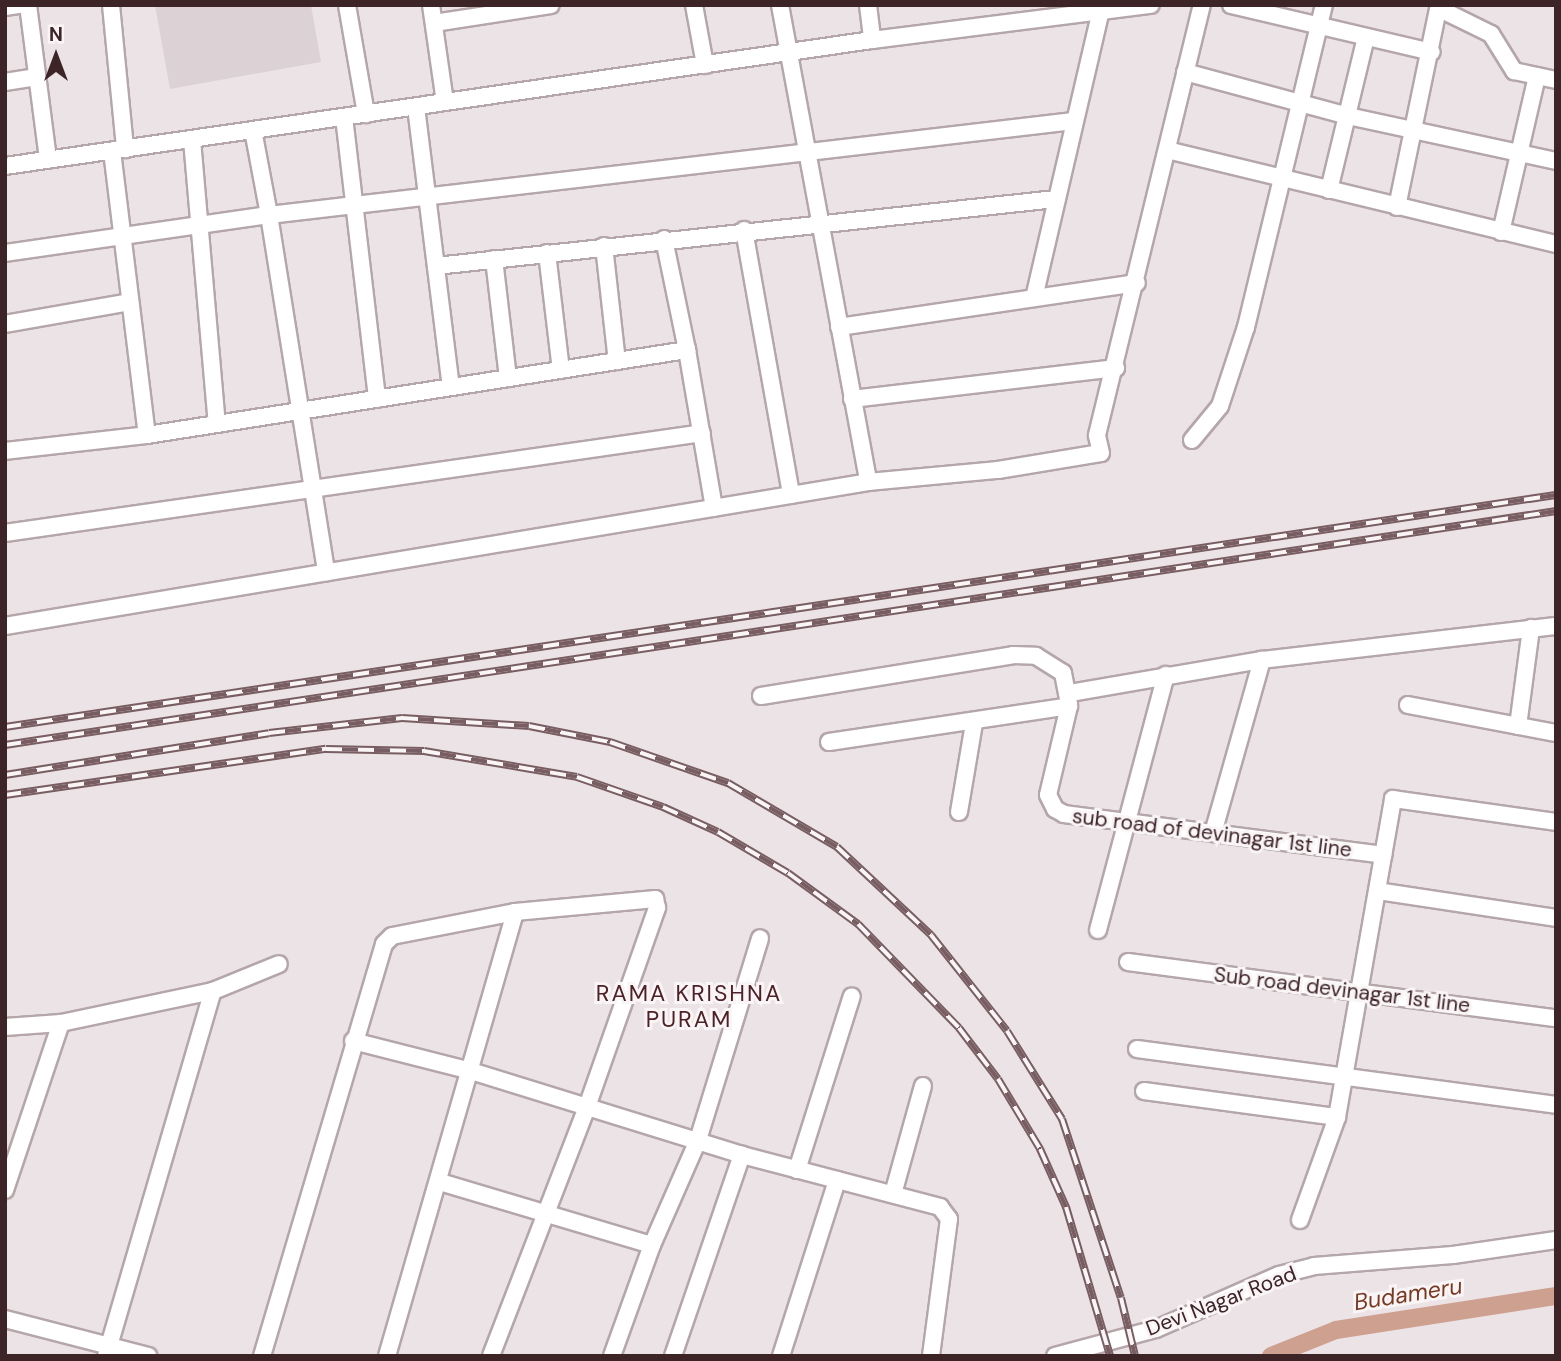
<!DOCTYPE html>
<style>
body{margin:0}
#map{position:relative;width:1561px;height:1361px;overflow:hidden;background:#ece3e6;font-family:"DM Sans",sans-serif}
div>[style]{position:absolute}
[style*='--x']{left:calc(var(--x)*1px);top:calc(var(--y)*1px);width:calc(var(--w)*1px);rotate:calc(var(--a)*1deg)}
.built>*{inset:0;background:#dcd2d5}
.canal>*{height:18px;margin:-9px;padding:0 9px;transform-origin:9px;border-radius:9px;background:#cea08f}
.roads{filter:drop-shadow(2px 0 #b4a6a9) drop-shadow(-2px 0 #b4a6a9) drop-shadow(0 2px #b4a6a9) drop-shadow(0 -2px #b4a6a9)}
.minor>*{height:16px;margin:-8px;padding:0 8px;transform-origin:8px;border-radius:8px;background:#fff}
.rail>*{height:8px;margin-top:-4px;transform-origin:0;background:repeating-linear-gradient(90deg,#f9f4f6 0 16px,#785e62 0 32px);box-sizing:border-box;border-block:2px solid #785e62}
span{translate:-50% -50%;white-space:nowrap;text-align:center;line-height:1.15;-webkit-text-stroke:6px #f9f4f6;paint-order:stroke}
.street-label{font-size:21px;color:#3d2427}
.neighbourhood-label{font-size:23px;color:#4e2126;letter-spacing:2px}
.water-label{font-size:23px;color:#763a21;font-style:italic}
.frame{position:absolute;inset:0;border:7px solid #3d2427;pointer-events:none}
.north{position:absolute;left:21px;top:21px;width:70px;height:70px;-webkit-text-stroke:5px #f9f4f6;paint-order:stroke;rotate:0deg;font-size:19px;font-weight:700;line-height:28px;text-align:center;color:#3d2427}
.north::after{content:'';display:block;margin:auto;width:24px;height:32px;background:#3d2427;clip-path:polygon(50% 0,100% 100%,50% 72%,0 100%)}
</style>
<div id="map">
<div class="built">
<i style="clip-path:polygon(155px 5px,311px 5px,321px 62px,170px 89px)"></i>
</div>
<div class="canal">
<i style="--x:1271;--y:1356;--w:70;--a:-21.8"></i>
<i style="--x:1336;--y:1330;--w:223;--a:-8.8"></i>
</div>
<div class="roads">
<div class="minor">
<i style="--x:28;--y:5;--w:156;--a:82.6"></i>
<i style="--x:111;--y:5;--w:145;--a:84.4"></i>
<i style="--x:347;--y:5;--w:111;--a:80.1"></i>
<i style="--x:431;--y:5;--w:98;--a:81.8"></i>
<i style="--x:694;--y:5;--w:61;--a:79.6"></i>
<i style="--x:780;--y:5;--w:485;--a:79.5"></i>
<i style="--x:868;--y:5;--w:35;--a:83"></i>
<i style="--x:1231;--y:5;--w:206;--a:13.2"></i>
<i style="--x:5;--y:7;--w:15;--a:-8"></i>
<i style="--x:1440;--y:9;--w:57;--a:26.1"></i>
<i style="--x:1491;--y:34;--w:44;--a:58.1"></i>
<i style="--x:1514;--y:71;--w:43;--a:12.1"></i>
<i style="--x:434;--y:23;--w:118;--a:-8.7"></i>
<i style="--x:1185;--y:72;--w:169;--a:15.1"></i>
<i style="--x:1348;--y:116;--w:213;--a:12.2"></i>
<i style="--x:5;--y:82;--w:32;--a:-9"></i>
<i style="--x:416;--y:107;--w:282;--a:82.9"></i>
<i style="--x:344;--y:117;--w:284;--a:83.3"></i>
<i style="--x:253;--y:130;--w:86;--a:79.3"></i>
<i style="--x:269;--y:215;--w:810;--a:-6.66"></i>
<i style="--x:192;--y:140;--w:284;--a:85"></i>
<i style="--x:1167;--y:150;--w:400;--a:13.6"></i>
<i style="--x:112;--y:151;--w:286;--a:83"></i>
<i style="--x:5;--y:166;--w:876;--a:-8.27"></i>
<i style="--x:872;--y:40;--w:281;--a:-7.2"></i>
<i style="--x:1329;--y:190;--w:157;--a:-76.4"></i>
<i style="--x:1397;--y:207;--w:206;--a:-78.3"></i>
<i style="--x:744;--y:230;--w:269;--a:79.9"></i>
<i style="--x:1501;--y:232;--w:160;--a:-77"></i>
<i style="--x:664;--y:239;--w:113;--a:78.3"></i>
<i style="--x:604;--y:246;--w:116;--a:83.6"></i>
<i style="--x:5;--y:253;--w:267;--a:-8.2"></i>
<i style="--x:269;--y:215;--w:362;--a:80.9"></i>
<i style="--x:547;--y:253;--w:118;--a:83.2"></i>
<i style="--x:494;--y:259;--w:120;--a:83.3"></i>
<i style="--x:436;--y:266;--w:624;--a:-6.17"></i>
<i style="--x:1034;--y:298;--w:301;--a:-76.9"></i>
<i style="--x:5;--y:324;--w:127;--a:-10"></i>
<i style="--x:839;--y:327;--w:301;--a:-8.4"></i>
<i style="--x:852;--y:399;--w:266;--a:-6.7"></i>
<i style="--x:1192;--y:440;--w:44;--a:-50.5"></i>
<i style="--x:1220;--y:406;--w:83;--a:-71.8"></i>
<i style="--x:1246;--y:327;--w:331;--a:-76.4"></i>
<i style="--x:5;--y:451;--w:143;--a:-6.4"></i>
<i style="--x:147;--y:435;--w:547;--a:-8.95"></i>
<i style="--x:687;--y:350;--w:160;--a:80.3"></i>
<i style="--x:5;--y:533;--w:704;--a:-8.16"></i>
<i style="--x:5;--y:626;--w:875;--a:-9.47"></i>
<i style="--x:868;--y:482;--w:131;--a:-5.3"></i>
<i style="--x:998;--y:470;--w:104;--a:-9.4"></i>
<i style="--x:1101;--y:453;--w:18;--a:-103"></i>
<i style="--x:1097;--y:435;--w:443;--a:-76.3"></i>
<i style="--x:1070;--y:693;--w:195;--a:-9.8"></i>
<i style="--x:1262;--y:660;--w:296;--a:-6.6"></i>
<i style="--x:761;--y:696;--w:255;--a:-9.2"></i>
<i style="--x:1013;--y:655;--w:23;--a:2"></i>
<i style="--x:1036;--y:656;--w:32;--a:32"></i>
<i style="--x:1063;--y:673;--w:32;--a:79"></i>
<i style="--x:1408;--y:705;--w:151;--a:10.7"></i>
<i style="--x:1518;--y:726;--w:99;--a:-82.4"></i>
<i style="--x:829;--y:742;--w:243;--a:-8.5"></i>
<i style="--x:1069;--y:706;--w:91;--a:103.3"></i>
<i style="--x:1048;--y:795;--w:16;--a:63"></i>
<i style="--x:1055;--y:809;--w:10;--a:29"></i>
<i style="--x:1064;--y:814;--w:322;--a:7.3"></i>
<i style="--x:959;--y:812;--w:90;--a:-80.4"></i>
<i style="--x:1213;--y:833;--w:180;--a:-74.2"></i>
<i style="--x:1378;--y:891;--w:180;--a:8.6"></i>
<i style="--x:1098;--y:930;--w:264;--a:-75.1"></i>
<i style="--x:1128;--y:962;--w:432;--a:7.5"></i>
<i style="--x:5;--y:1027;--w:56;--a:-4.1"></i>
<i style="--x:61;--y:1023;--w:155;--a:-11.9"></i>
<i style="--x:213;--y:991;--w:71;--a:-22.2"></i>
<i style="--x:353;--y:1041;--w:122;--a:14.3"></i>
<i style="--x:471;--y:1071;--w:284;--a:17.2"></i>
<i style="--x:742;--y:1155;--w:205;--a:14.7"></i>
<i style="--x:940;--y:1207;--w:15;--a:53"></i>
<i style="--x:949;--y:1219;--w:138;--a:97.5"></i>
<i style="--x:1137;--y:1049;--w:423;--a:7.6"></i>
<i style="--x:1144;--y:1091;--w:195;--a:7.7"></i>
<i style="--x:797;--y:1170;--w:182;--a:-72.5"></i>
<i style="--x:440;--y:1182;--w:221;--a:16.6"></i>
<i style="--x:5;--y:1190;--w:176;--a:-71.5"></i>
<i style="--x:893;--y:1194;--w:112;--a:-74.5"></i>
<i style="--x:1300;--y:1220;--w:109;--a:-70.2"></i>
<i style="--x:1337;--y:1117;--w:323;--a:-80"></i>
<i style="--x:1393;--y:799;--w:165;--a:8"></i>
<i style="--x:5;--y:1319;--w:148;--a:14.5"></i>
<i style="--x:106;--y:1356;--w:380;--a:-73.7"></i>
<i style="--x:262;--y:1356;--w:430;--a:-73.5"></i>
<i style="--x:384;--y:944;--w:11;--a:-45"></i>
<i style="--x:392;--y:936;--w:125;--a:-11"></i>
<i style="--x:515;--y:912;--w:141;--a:-5.3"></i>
<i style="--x:655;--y:899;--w:9;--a:77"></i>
<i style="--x:657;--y:908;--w:211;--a:109.4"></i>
<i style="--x:587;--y:1107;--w:267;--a:111.1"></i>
<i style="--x:387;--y:1356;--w:462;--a:-73.9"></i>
<i style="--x:612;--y:1356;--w:118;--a:-70.2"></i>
<i style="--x:652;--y:1245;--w:115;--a:-66.3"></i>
<i style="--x:698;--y:1140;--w:211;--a:-72.9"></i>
<i style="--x:673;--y:1356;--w:213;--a:-71.1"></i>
<i style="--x:781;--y:1356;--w:185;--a:-72.3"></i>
<i style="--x:1055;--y:1356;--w:105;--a:-15"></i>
<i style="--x:1156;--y:1329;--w:134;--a:-23.7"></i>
<i style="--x:1279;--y:1275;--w:36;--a:-14"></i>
<i style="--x:1314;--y:1266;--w:139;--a:-4.5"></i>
<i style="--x:1453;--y:1255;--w:104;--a:-8.3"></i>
</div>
</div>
<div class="rail">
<i style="--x:5;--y:727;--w:1568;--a:-8.51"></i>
<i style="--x:5;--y:745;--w:1569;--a:-8.58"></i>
<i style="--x:5;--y:775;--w:267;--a:-9"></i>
<i style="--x:269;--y:733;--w:134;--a:-6.4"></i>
<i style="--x:402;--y:718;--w:127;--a:3.6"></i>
<i style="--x:529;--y:726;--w:83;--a:11.2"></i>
<i style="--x:610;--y:742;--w:125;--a:19.2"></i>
<i style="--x:728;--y:783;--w:126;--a:30.4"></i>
<i style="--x:837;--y:847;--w:129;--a:43.1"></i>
<i style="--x:931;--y:935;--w:122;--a:51.6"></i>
<i style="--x:1007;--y:1031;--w:104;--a:58"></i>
<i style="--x:1062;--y:1119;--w:188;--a:71.8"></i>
<i style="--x:1121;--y:1298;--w:60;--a:76.4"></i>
<i style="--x:5;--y:795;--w:324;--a:-8.2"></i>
<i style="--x:326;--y:749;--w:98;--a:1.2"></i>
<i style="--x:424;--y:751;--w:155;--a:9.6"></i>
<i style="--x:577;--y:777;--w:91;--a:19.2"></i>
<i style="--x:663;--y:807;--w:60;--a:24.4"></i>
<i style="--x:718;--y:832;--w:81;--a:30.4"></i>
<i style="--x:788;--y:873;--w:87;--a:36.1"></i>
<i style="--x:858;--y:924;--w:145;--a:45.8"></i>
<i style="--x:959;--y:1028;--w:64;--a:52.6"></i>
<i style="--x:998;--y:1079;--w:82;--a:59"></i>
<i style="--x:1040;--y:1149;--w:64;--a:65.9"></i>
<i style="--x:1066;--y:1207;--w:155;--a:73.5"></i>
</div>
<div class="street-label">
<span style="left:1212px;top:833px;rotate:7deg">sub road of devinagar 1st line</span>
<span style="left:1342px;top:990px;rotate:7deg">Sub road devinagar 1st line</span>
<span style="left:1221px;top:1301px;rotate:-21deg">Devi Nagar Road</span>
</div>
<div class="neighbourhood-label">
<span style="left:689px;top:1006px">RAMA KRISHNA<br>PURAM</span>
</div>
<div class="water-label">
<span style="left:1408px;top:1294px;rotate:-9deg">Budameru</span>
</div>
<div class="frame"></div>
<div class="north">N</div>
</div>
